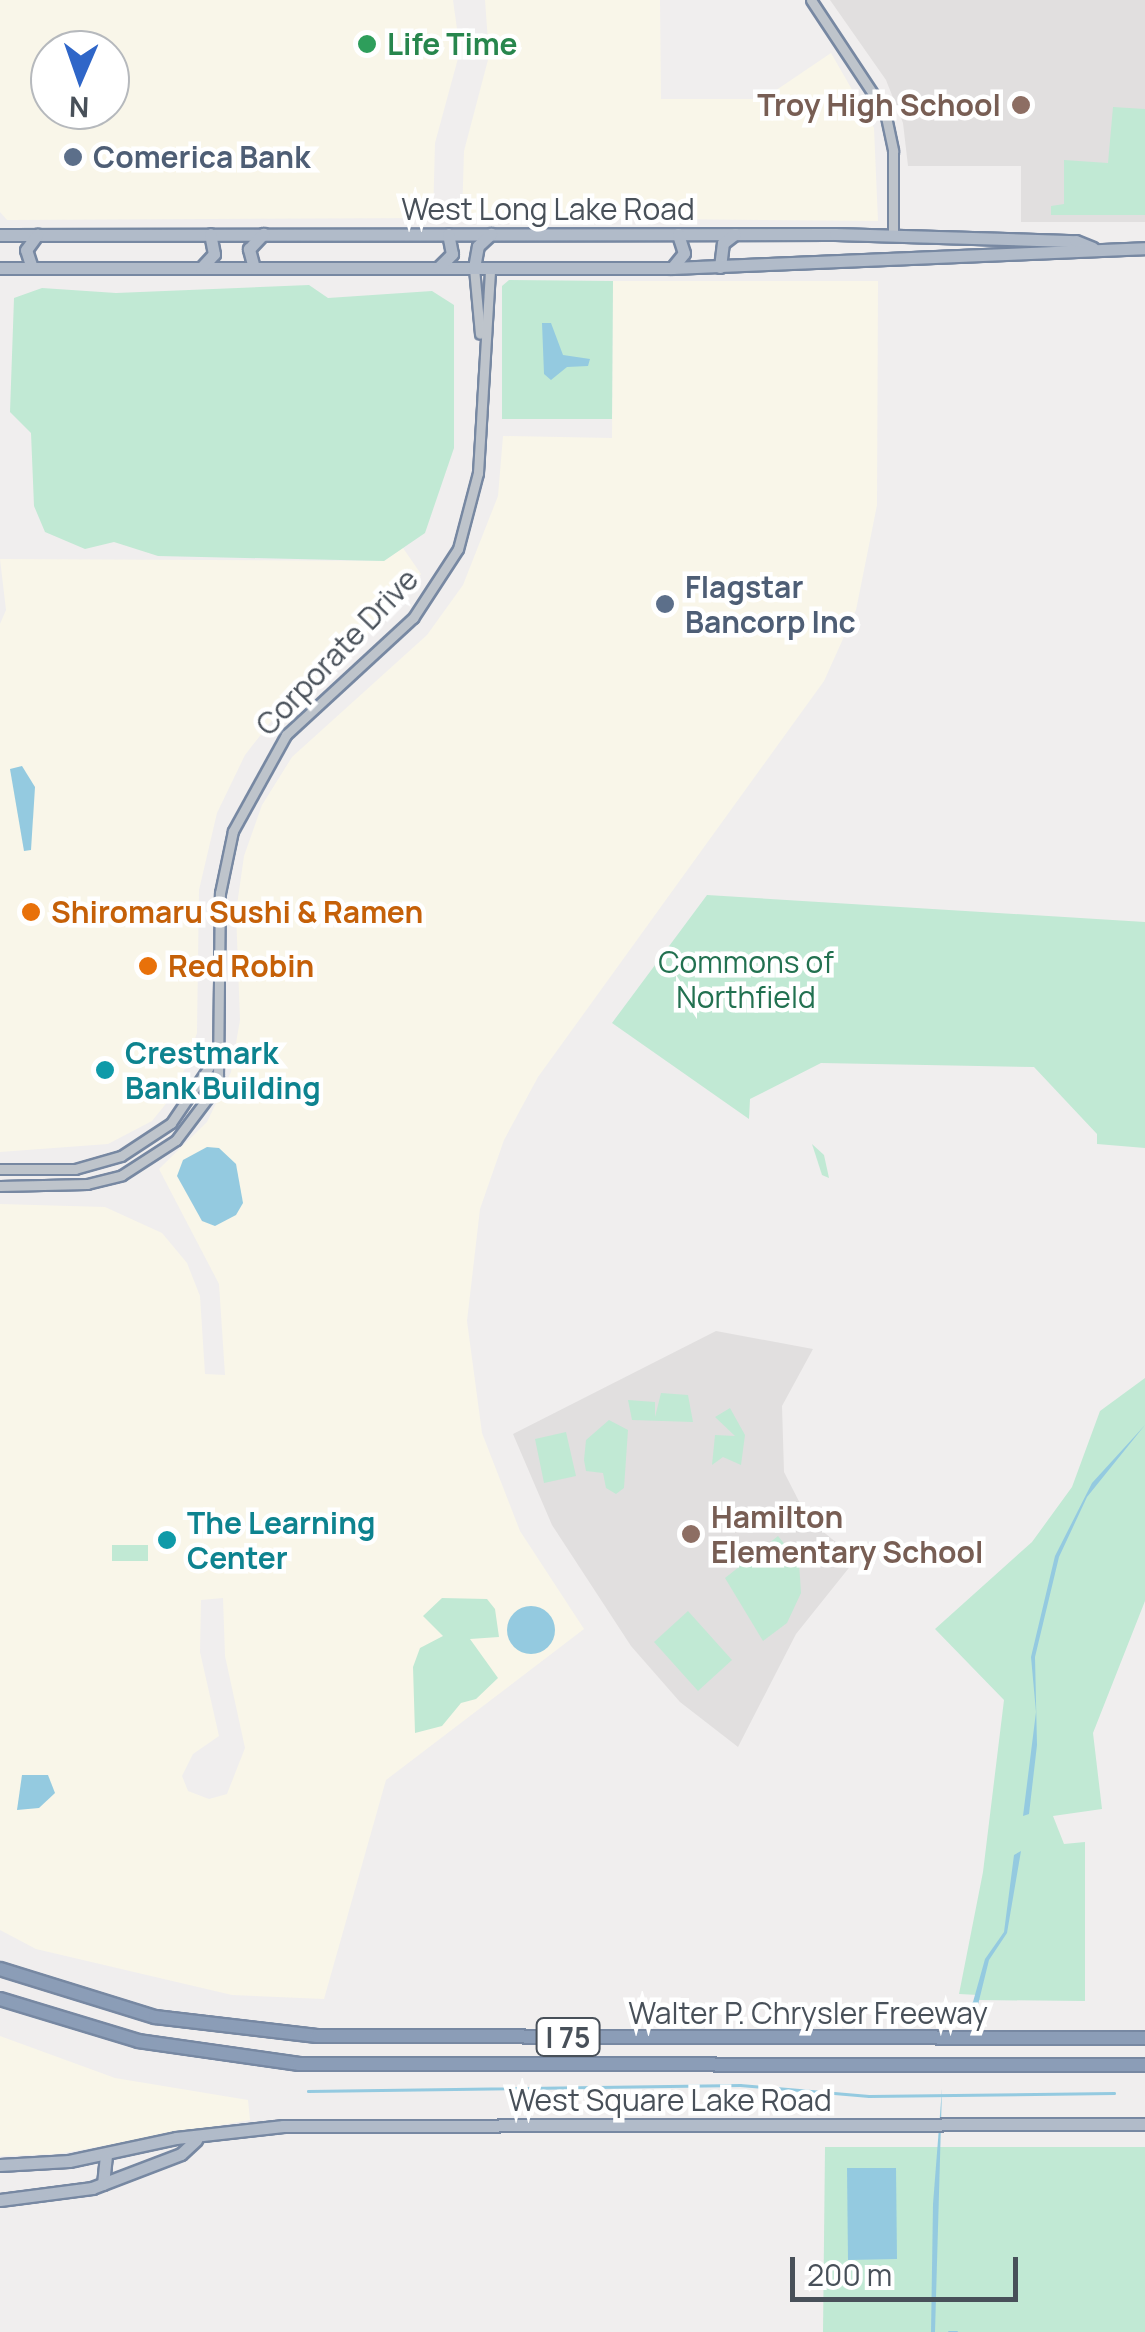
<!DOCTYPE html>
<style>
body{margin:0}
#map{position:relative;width:1145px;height:2332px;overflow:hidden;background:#f0eeee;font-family:Manrope,sans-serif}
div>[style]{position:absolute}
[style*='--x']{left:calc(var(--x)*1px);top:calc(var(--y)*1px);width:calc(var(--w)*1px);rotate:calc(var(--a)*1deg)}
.commercial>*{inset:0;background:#f9f6e9}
.education>*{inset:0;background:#e1dfdf}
.green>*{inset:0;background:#c1e9d4}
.water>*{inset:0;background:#94cae0}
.round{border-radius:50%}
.stream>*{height:2.5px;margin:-1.25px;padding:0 1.25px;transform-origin:1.25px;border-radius:1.25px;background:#94cae0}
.roads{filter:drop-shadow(2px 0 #7788a2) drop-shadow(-2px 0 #7788a2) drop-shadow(0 2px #7788a2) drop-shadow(0 -2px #7788a2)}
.minor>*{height:9px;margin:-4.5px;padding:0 4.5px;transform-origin:4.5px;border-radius:4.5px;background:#bec4cb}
.major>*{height:11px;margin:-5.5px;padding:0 5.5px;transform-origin:5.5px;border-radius:5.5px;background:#b1bbc9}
.highway>*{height:12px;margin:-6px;padding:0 6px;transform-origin:6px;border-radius:6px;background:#8b9db7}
.dots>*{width:28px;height:28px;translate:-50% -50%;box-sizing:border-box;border:5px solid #fff;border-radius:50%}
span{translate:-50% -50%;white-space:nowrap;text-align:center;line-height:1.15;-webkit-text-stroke:9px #fff;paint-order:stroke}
.shield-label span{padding:2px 8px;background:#fff;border:2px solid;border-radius:8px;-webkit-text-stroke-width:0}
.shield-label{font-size:28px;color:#485059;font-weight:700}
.leisure-label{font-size:30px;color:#27864d;font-weight:700}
.left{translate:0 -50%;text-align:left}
.education-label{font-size:30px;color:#785e54;font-weight:700}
.right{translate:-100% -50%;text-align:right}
.service-label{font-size:30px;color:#4e5e75;font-weight:700}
.street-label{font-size:30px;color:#485059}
.food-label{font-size:30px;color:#c56008;font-weight:700}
.park-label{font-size:30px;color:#227150}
.culture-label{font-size:30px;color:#0d838f;font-weight:700}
.north{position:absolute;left:30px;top:30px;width:100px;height:100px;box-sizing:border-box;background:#fff;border:2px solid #b6b9bd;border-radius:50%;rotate:182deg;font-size:28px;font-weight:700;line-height:40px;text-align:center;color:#485059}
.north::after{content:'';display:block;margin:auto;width:35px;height:45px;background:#2f66c8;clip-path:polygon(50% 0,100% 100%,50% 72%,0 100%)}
.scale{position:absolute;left:790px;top:2257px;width:228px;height:45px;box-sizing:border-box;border:5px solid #485059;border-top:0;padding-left:12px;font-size:30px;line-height:35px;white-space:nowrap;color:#485059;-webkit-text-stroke:8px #fff;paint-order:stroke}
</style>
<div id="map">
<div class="commercial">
<i style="clip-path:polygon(evenodd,0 0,453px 0,460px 51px,435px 143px,433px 218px,7px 220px,0 212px,0 0,50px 50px,110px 50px,110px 110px,50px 110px,50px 50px)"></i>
<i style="clip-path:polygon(485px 0,660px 0,661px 99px,763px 99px,831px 53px,874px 128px,878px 221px,462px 217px,464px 151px,489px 56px)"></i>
<i style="clip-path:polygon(evenodd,613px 281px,878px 281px,877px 505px,856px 610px,824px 681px,538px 1077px,504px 1140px,480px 1209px,467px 1321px,482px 1433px,520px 1531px,584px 1629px,386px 1780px,324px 1999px,232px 1995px,36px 1949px,0 1930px,0 1204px,105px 1207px,162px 1233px,187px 1263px,200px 1296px,205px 1374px,225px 1375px,219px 1284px,159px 1169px,207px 1122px,231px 1072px,240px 1020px,236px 912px,244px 856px,262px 805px,292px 757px,427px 635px,463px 585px,498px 496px,503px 436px,612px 438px,613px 281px,223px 1598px,225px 1656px,245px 1748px,227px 1794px,209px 1799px,188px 1791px,182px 1776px,193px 1754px,219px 1736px,200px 1652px,201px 1600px,223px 1598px)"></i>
<i style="clip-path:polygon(403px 548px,421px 574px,388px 615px,276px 715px,245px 755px,217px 813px,199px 890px,197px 1033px,177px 1090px,152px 1121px,108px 1144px,0 1152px,0 624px,6px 610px,0 559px,384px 561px)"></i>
<i style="clip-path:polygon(0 2036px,115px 2078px,248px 2100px,250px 2120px,57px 2154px,0 2156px)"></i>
</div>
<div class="education">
<i style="clip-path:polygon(830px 0,1145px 0,1145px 222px,1021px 222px,1021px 166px,908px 166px,903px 123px,886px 80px)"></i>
<i style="clip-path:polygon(716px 1331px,813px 1349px,782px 1406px,784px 1472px,808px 1519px,856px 1559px,796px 1634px,738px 1747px,680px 1702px,631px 1646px,552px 1525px,513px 1434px)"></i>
</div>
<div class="green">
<i style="clip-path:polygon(1113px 107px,1145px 109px,1145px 215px,1051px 215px,1051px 206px,1064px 204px,1064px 160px,1108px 163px)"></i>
<i style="clip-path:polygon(509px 280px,613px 281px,612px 419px,502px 419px,502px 286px)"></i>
<i style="clip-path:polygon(309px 285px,328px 298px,432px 291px,454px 305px,454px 448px,425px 533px,384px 561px,158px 556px,114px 542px,85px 549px,45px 532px,34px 506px,31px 433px,10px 412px,14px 298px,42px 288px,116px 293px)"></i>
<i style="clip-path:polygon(707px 895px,1145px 922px,1145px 1148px,1097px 1144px,1097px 1134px,1034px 1067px,821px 1063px,750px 1099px,749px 1119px,612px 1023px)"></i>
<i style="clip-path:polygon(812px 1144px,824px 1155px,829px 1178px,822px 1175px)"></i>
<i style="clip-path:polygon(1145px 1378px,1145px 1601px,1093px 1733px,1102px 1809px,1053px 1816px,1064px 1844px,1085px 1842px,1085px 2001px,977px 2000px,978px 1995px,959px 1994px,983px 1872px,1004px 1700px,935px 1629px,1032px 1542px,1072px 1487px,1100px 1411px)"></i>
<i style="clip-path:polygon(661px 1393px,688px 1395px,693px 1422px,632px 1420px,628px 1400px,655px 1402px,655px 1417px)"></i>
<i style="clip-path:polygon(730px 1408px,745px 1435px,741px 1465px,723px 1457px,712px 1465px,715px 1435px,735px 1436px,715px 1417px)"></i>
<i style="clip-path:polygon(609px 1420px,628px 1430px,624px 1488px,616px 1494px,606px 1488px,603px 1473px,586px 1471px,584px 1460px,586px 1440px)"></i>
<i style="clip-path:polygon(566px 1432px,576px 1476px,544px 1483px,535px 1439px)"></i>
<i style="clip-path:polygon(778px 1536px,799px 1562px,801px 1593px,787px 1623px,763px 1641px,725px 1578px)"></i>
<i style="clip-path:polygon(112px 1545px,148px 1545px,148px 1561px,112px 1561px)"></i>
<i style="clip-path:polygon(442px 1598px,487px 1599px,495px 1609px,499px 1637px,470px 1639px,498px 1678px,476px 1699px,461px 1703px,442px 1726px,415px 1733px,413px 1667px,420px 1648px,443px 1636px,423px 1616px)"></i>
<i style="clip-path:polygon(688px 1611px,732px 1660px,698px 1691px,654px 1642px)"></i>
<i style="clip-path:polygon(825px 2147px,1145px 2147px,1145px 2332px,823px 2332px)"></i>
</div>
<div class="water">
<i style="clip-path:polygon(542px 323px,551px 323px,563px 355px,590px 359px,588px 366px,567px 367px,551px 380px,544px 374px)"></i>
<i style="clip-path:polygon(22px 766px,35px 787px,31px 850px,24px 851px,10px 769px)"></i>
<i style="clip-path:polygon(207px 1147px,219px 1148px,236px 1164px,243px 1203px,236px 1215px,215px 1226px,202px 1221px,177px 1176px,183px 1160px)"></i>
<i style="clip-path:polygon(1145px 1425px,1087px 1497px,1059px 1557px,1035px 1657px,1037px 1745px,1029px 1814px,1023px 1816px,1036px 1712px,1031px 1657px,1055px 1556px,1092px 1483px)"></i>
<i class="round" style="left:507px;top:1606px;width:48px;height:48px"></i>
<i style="clip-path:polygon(22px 1775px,48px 1775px,55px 1793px,39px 1808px,17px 1810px)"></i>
<i style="clip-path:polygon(1021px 1851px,1007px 1933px,989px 1960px,975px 2017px,967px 2019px,961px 2013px,973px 2002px,985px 1959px,1004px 1932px,1014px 1855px)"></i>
<i style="clip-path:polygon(942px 2089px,935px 2332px,931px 2332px,933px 2204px)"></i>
<i style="clip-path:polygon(847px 2168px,896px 2168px,897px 2259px,848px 2260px)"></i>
</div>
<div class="stream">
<i style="--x:308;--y:2091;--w:432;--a:-0.8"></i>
<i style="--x:740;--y:2085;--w:129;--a:4.9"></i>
<i style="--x:869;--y:2096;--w:245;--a:-0.7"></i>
<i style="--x:949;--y:2332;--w:8;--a:0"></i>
</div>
<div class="roads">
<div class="minor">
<i style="--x:811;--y:0;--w:134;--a:56.5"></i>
<i style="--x:885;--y:112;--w:40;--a:78"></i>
<i style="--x:893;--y:151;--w:84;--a:90"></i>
<i style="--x:474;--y:268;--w:66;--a:84.8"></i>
<i style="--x:0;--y:1169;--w:75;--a:0"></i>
<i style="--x:75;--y:1169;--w:48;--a:-15.8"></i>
<i style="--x:121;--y:1156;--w:60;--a:-33.4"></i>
<i style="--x:171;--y:1123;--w:78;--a:-55.9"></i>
<i style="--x:0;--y:1186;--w:87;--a:-1.3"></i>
<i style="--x:87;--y:1184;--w:36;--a:-14"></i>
<i style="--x:122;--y:1175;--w:64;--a:-32.9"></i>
<i style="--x:176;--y:1140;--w:56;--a:-52.9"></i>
<i style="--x:210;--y:1095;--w:21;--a:-67"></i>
<i style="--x:218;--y:1076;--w:183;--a:-89.4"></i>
<i style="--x:220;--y:893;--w:63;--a:-78.2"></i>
<i style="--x:233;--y:831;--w:110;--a:-61.1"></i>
<i style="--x:286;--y:735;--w:173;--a:-42.7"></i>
<i style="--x:413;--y:618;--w:82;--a:-56.9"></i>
<i style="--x:458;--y:549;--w:79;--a:-75.3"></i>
<i style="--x:478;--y:473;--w:205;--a:-86.6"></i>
</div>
<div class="major">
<i style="--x:0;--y:235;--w:835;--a:-0.07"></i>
<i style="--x:835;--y:234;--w:241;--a:1.7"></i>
<i style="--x:1076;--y:241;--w:18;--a:22"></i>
<i style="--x:720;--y:267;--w:24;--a:-83"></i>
<i style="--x:723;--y:243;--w:15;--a:-37"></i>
<i style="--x:0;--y:268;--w:672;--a:0"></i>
<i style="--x:672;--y:268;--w:473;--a:-2.4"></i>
<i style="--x:32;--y:268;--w:19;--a:-108"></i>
<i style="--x:26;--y:250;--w:19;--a:-54"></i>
<i style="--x:201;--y:268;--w:19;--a:-47"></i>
<i style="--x:214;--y:254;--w:20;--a:-101"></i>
<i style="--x:254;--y:268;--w:20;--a:-105"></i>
<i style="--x:249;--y:249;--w:21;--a:-47"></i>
<i style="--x:438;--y:268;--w:20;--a:-45"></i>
<i style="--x:452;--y:254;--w:20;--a:-101"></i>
<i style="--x:474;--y:268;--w:22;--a:-80"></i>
<i style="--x:478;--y:246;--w:18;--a:-43"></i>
<i style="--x:672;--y:268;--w:19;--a:-51"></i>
<i style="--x:684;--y:253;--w:20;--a:-108"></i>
<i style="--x:0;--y:2165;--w:69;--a:-3.3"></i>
<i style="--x:69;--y:2161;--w:109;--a:-12.1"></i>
<i style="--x:176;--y:2138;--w:108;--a:-6.4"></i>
<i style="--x:283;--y:2126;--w:862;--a:-0.13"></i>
<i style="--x:103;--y:2184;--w:30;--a:-84"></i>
<i style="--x:0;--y:2200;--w:93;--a:-7.4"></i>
<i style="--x:92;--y:2188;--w:95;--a:-20.9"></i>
<i style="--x:181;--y:2154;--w:21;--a:-43"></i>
</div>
<div class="highway">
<i style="--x:0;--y:1969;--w:162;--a:17.2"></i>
<i style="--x:155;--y:2017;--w:163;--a:6.7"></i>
<i style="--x:317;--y:2036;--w:828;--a:0.14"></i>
<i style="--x:0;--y:1999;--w:144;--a:16.9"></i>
<i style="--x:138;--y:2041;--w:163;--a:8.1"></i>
<i style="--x:299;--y:2064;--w:846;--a:0.07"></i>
</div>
</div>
<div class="dots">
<i style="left:367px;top:44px;background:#2e9e5b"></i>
<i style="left:1021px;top:105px;background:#8d6e63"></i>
<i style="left:73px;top:157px;background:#5c6f8a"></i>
<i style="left:665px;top:604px;background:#5c6f8a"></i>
<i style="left:31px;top:912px;background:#e8710a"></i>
<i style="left:148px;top:966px;background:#e8710a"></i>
<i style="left:105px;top:1070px;background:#0f9aa8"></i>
<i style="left:691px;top:1534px;background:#8d6e63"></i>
<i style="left:167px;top:1540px;background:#0f9aa8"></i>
</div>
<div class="shield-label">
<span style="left:568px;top:2037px">I 75</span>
</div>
<div class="leisure-label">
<span class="left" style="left:387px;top:44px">Life Time</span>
</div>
<div class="education-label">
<span class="right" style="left:1001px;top:105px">Troy High School</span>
<span class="left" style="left:711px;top:1534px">Hamilton<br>Elementary School</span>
</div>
<div class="service-label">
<span class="left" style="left:93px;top:157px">Comerica Bank</span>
<span class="left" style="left:685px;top:604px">Flagstar<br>Bancorp Inc</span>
</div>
<div class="street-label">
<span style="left:548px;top:209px">West Long Lake Road</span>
<span style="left:337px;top:652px;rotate:-46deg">Corporate Drive</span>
<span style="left:808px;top:2013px">Walter P. Chrysler Freeway</span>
<span style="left:670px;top:2100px">West Square Lake Road</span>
</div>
<div class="food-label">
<span class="left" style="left:51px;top:912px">Shiromaru Sushi &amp; Ramen</span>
<span class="left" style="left:168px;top:966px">Red Robin</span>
</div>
<div class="park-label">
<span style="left:746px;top:979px">Commons of<br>Northfield</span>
</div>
<div class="culture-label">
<span class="left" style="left:125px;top:1070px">Crestmark<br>Bank Building</span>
<span class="left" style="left:187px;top:1540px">The Learning<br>Center</span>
</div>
<div class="north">N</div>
<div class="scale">200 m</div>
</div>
